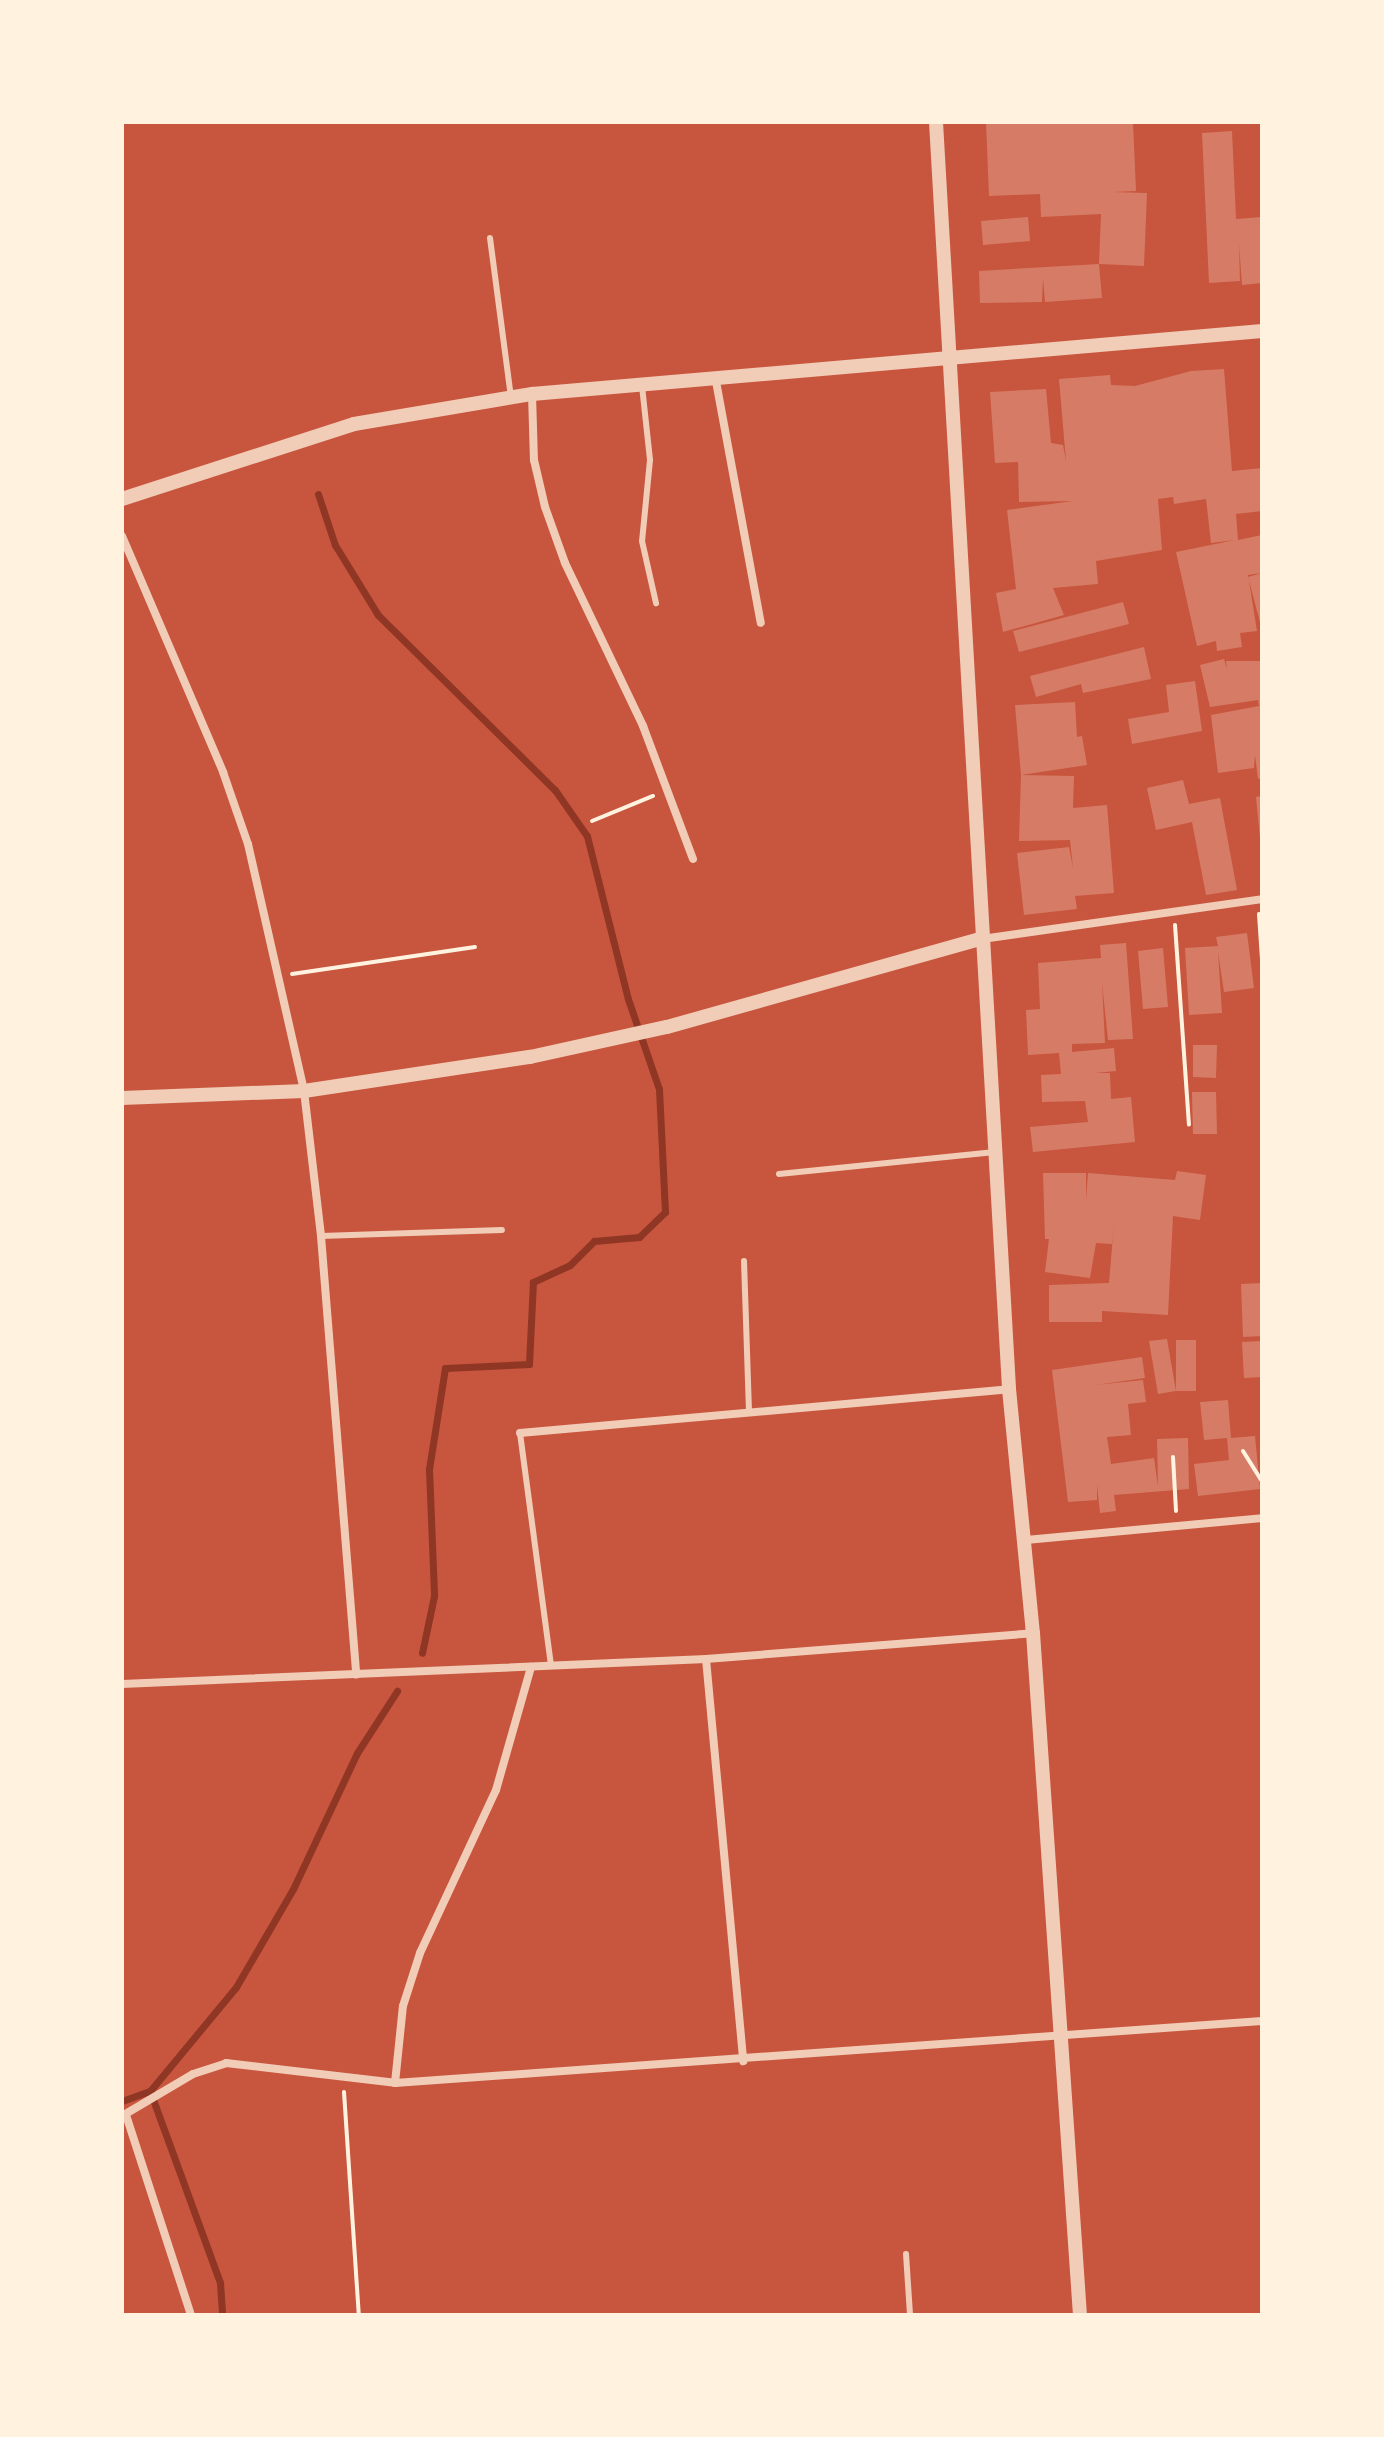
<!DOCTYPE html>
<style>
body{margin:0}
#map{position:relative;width:1384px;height:2437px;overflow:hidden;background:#c8553d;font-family:Poppins,sans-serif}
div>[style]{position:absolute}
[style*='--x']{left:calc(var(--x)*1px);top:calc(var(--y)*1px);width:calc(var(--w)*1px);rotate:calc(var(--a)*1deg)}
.stream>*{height:7px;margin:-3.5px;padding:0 3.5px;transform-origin:3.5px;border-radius:3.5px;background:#8f3625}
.building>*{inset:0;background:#d67c66}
.path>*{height:4px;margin:-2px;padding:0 2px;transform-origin:2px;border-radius:2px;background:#fff3e0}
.service>*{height:6px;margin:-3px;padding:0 3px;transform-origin:3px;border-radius:3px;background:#f1ccb7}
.minor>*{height:8px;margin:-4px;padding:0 4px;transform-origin:4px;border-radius:4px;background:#f1ccb7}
.tertiary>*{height:14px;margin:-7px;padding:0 7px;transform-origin:7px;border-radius:7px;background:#f1ccb7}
span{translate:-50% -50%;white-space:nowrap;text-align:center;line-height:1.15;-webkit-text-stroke:7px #fff3e0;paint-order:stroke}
.frame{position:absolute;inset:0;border:124px solid #fff3e0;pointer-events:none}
</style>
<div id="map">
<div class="stream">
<i style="--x:318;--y:494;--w:54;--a:71.6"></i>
<i style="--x:335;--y:545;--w:82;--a:58.4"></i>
<i style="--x:378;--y:615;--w:249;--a:44.7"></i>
<i style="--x:555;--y:790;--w:56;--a:55.2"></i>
<i style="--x:587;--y:836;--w:168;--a:75.9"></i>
<i style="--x:628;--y:999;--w:95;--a:71"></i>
<i style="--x:659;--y:1089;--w:123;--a:87.2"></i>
<i style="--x:665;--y:1212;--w:36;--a:136"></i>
<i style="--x:639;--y:1237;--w:45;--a:174.9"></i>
<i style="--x:594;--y:1241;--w:34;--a:135"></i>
<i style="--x:570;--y:1265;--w:41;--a:155.3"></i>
<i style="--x:533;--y:1282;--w:82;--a:92.8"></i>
<i style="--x:529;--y:1364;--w:84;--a:177.3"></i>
<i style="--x:445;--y:1368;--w:102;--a:99"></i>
<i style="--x:429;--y:1469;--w:127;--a:87.7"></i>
<i style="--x:434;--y:1596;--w:58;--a:101.9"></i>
<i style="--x:151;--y:2094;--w:201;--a:69.9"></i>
<i style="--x:220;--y:2283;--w:32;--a:86"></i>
<i style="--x:122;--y:2101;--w:30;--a:-20"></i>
<i style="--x:150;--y:2091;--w:135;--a:-50.4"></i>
<i style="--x:236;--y:1987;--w:113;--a:-59.8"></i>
<i style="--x:293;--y:1889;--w:150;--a:-64.8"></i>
<i style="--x:357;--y:1753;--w:74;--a:-57.2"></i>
</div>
<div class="building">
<i style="clip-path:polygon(986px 122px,1133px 122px,1136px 191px,1112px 192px,1147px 193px,1144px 266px,1099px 264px,1101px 214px,1041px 217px,1040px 194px,989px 196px)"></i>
<i style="clip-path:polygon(1232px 131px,1236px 219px,1262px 217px,1262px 283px,1242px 285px,1239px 244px,1240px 281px,1209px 283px,1202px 133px)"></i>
<i style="clip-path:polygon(1028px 217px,1030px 241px,983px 245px,981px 221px)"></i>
<i style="clip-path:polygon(1099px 264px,1102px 298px,1045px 302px,1043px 278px,1042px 302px,980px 303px,979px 271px)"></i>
<i style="clip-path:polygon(1224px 369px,1232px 471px,1262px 468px,1262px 511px,1236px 514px,1238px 540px,1262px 535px,1262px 573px,1248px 575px,1257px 631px,1240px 633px,1242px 647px,1217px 651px,1216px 641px,1197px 646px,1176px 552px,1235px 540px,1211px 543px,1206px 499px,1174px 504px,1173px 497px,1158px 499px,1162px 550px,1096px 561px,1098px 584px,1053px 588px,1064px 615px,1003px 632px,996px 593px,1016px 589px,1007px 510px,1073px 501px,1019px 502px,1018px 462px,995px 463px,990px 392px,1046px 389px,1051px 443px,1063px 445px,1066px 461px,1059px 379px,1110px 375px,1111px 385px,1135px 386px,1191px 371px)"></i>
<i style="clip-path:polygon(1262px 573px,1262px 626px,1261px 626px,1248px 577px)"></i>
<i style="clip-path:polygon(1123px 602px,1129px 624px,1019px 652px,1013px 631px)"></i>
<i style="clip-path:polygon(1144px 647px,1151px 679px,1083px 693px,1081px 684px,1036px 697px,1030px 676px)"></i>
<i style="clip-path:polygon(1224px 659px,1227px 669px,1226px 661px,1262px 661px,1262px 778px,1258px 779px,1255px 755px,1254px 768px,1218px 773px,1211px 715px,1259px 706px,1258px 700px,1210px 707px,1200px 665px)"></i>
<i style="clip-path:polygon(1195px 681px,1202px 731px,1132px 744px,1128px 719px,1169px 712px,1166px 685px)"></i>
<i style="clip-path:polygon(1075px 702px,1077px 737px,1082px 736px,1087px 765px,1021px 775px,1015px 705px)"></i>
<i style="clip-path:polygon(1021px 775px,1074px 776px,1073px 808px,1107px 805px,1114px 893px,1075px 896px,1077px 909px,1024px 915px,1017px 853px,1069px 847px,1073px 868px,1070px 840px,1019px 841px)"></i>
<i style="clip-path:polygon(1183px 780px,1189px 804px,1220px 798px,1237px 890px,1206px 895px,1192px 822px,1156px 830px,1147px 788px)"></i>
<i style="clip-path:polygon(1262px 796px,1262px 838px,1260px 838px,1256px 797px)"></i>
<i style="clip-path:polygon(1247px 933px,1254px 988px,1224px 992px,1218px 952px,1222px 1013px,1189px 1015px,1185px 948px,1218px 946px,1216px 937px)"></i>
<i style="clip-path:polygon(1126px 943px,1133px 1039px,1108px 1040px,1102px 983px,1105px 1043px,1072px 1044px,1072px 1052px,1114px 1048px,1116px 1071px,1095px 1073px,1110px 1073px,1111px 1099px,1131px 1097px,1135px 1142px,1033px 1152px,1030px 1127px,1088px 1122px,1085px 1101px,1042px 1102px,1041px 1075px,1061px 1074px,1059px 1053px,1028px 1055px,1026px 1010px,1040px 1009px,1038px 963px,1101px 958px,1100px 945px)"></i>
<i style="clip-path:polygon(1163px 948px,1168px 1007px,1143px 1009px,1138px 951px)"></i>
<i style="clip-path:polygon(1193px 1045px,1217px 1045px,1216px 1078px,1193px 1077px)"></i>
<i style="clip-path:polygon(1192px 1092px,1216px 1092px,1217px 1134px,1193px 1134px)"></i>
<i style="clip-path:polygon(1177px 1171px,1206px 1175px,1200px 1220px,1173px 1216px,1168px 1315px,1102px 1311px,1102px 1322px,1049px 1322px,1049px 1285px,1109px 1283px,1114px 1223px,1112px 1244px,1096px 1243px,1090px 1278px,1045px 1272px,1049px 1239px,1045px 1239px,1043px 1173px,1086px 1173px,1086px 1200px,1088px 1173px,1175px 1180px)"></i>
<i style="clip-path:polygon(1262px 1283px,1262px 1336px,1243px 1337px,1241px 1284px)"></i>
<i style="clip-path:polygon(1167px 1339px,1176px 1391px,1158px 1394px,1149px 1341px)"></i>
<i style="clip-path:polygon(1176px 1340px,1196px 1340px,1196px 1391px,1176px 1391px)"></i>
<i style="clip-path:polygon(1261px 1341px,1262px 1377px,1244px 1378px,1242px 1342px)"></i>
<i style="clip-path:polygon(1142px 1357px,1145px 1378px,1095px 1385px,1143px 1380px,1146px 1402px,1128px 1404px,1131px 1435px,1107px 1437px,1111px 1464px,1154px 1458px,1158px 1486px,1157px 1439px,1188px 1438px,1189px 1489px,1114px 1495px,1116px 1511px,1100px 1513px,1097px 1485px,1097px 1500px,1068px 1502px,1052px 1370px)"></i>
<i style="clip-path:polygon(1228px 1400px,1231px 1438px,1255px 1436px,1260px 1489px,1198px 1496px,1194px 1464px,1229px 1460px,1227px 1438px,1204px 1440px,1200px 1402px)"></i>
</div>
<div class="path">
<i style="--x:592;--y:821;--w:66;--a:-22.3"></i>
<i style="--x:1259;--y:914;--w:45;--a:86.2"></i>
<i style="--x:1175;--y:925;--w:200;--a:86"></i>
<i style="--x:292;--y:974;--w:185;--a:-8.4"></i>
<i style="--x:1243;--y:1451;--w:36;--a:58"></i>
<i style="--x:1173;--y:1457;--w:54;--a:86.8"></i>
<i style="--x:344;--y:2092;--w:224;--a:86.2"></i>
</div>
<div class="service">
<i style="--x:490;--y:238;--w:160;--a:82.5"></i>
<i style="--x:642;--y:386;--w:74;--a:83.8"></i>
<i style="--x:650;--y:460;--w:81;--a:95.6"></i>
<i style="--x:642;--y:541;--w:64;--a:77.3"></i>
<i style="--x:779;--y:1174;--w:217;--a:-5.8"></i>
<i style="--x:321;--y:1236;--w:181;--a:-1.9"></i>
<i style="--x:744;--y:1261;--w:149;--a:88.1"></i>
<i style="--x:520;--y:1433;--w:233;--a:82.4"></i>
<i style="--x:906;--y:2254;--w:61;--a:86.2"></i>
</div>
<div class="minor">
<i style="--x:715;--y:376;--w:251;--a:79.5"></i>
<i style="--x:532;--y:394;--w:66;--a:88.3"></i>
<i style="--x:534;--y:460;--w:48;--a:76.8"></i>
<i style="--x:545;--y:507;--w:59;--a:70.3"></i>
<i style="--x:565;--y:563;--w:181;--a:64.4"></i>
<i style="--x:643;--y:726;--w:142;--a:69.4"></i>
<i style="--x:122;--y:536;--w:257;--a:66.8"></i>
<i style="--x:223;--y:772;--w:76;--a:70.9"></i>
<i style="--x:248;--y:844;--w:253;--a:77.2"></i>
<i style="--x:304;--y:1091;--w:146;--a:83.3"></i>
<i style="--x:321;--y:1236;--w:440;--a:85.4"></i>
<i style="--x:982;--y:939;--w:283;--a:-8.1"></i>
<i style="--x:520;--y:1433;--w:491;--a:-5.1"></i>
<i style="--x:1026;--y:1540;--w:237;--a:-5.3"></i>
<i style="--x:706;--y:1659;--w:404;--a:84.7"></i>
<i style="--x:122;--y:1684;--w:585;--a:-2.45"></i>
<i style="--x:706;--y:1659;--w:328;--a:-4.5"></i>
<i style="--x:395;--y:2083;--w:77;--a:-84.1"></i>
<i style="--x:403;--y:2006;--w:56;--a:-72.2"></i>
<i style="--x:420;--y:1953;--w:180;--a:-65"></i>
<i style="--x:496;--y:1790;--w:128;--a:-74.1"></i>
<i style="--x:126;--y:2115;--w:210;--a:72"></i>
<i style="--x:122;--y:2116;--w:82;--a:-30.6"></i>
<i style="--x:193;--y:2074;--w:35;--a:-18"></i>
<i style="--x:226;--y:2063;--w:170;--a:6.7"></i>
<i style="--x:395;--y:2083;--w:869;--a:-4.09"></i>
</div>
<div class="tertiary">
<i style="--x:936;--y:122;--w:1269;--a:86.7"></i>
<i style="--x:1009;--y:1389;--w:245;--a:84.4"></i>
<i style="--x:1033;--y:1633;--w:684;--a:86.06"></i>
<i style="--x:122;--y:499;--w:244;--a:-17.9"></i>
<i style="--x:354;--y:424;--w:181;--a:-9.6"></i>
<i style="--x:532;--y:394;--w:733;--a:-4.93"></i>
<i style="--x:122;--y:1098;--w:182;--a:-2.2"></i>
<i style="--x:304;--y:1091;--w:229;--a:-8.6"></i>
<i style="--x:530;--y:1057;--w:140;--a:-12.4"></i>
<i style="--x:667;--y:1027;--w:325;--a:-15.7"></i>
</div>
<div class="frame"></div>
</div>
